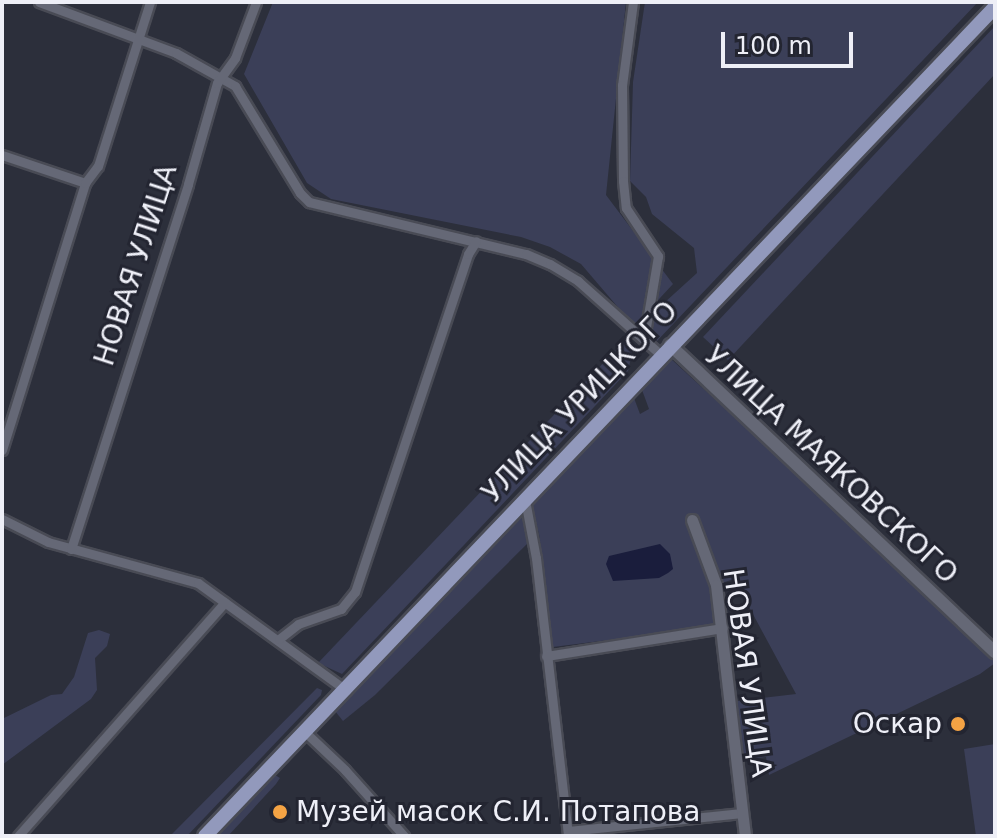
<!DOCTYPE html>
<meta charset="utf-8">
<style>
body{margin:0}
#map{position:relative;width:997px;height:838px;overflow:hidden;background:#2c2f3b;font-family:"DejaVu Sans",sans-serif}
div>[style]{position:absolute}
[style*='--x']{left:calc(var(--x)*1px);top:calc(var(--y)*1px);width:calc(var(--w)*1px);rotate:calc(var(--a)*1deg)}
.green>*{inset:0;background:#3b3f58}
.water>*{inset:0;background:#1a1d3c}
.roads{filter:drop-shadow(2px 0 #494b55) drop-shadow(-2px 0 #494b55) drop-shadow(0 2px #494b55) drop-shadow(0 -2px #494b55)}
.minor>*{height:9px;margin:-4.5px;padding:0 4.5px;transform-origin:4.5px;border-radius:4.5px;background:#656876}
.tertiary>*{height:11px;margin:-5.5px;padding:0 5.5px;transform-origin:5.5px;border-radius:5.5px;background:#656876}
.secondary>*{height:12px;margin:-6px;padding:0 6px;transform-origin:6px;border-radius:6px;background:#656876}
.primary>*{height:14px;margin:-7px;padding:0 7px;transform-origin:7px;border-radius:7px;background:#9299bc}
.dots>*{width:22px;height:22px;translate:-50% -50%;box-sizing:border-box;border:4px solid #232531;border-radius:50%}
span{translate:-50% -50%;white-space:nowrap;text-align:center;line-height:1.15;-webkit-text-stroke:6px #232531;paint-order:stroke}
.street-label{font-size:28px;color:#eeeff7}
.poi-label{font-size:28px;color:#eeeff7}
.right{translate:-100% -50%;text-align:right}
.left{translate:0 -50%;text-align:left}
.frame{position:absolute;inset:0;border:4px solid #eeeff7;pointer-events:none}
.scale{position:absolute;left:721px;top:32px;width:132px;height:36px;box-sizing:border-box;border:4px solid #eeeff7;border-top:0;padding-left:10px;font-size:24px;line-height:28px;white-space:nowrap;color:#eeeff7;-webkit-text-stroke:6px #232531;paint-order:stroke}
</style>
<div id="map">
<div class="green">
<i style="clip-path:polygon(273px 2px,626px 2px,606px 195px,673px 284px,634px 326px,581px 264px,550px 247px,521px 237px,331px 199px,307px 183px,244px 74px)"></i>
<i style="clip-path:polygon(645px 2px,978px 2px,657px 341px,650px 329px,653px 313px,697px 273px,694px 248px,652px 214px,646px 197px,630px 181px,633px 82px)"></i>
<i style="clip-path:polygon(995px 26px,995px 74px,728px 360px,703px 337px)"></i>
<i style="clip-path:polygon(626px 339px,633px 349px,628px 371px,398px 615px,342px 674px,318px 663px)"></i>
<i style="clip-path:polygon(670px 358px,995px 656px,995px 663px,980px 674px,769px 775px,766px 757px,737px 761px,729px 702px,796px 694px,734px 579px,716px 585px,720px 626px,553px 647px,539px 534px,531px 504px,634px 398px,640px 414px,649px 409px,642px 390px)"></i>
<i style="clip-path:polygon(522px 512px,529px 542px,375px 695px,343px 721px,335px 711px)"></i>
<i style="clip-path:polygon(99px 630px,110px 634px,107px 646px,95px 658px,97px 690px,91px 699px,2px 765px,2px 719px,51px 695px,62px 694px,74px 677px,88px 633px)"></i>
<i style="clip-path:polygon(317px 688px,322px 690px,321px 695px,187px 836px,170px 836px)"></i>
<i style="clip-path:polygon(995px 744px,995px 836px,976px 836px,964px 749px)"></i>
<i style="clip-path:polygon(275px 775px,280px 778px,276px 784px,228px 836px,212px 836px,267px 778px)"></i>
</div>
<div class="water">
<i style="clip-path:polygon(660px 544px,670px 554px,673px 569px,668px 573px,659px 578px,613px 581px,606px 564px,609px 556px)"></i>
</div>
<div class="roads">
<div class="minor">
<i style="--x:39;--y:2;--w:146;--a:20.4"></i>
<i style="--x:176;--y:53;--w:68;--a:29.2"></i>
<i style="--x:235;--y:86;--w:125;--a:58.7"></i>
<i style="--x:300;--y:193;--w:13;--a:45"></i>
<i style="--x:309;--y:202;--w:223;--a:13.5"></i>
<i style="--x:526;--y:254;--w:26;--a:23"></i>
<i style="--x:550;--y:264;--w:33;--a:31"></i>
<i style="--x:578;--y:281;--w:111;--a:41.7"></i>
<i style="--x:633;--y:2;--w:84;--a:97.5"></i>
<i style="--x:622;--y:85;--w:96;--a:89.4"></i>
<i style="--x:623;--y:181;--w:27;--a:84"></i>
<i style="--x:626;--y:208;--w:58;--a:56.3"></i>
<i style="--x:658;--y:256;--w:84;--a:99.6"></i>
<i style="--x:2;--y:155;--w:88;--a:18.6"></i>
<i style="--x:2;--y:450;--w:280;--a:-72.7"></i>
<i style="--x:85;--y:183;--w:21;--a:-53"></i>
<i style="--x:98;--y:166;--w:172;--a:-72.4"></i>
<i style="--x:525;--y:500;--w:59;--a:79.3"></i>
<i style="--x:536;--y:558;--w:280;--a:83.4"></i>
<i style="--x:2;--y:519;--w:51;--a:26.6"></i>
<i style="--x:48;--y:542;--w:156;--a:15.3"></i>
<i style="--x:198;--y:583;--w:183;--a:35.9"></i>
<i style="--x:71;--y:549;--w:383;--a:-72.2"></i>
<i style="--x:188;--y:184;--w:105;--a:-74"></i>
<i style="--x:217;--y:83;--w:31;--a:-54"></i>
<i style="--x:235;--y:58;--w:60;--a:-69.4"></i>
<i style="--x:279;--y:639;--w:24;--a:-38"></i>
<i style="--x:298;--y:624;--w:46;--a:-19.2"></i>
<i style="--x:341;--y:609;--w:22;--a:-51"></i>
<i style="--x:355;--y:592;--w:356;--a:-71.5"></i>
<i style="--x:468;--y:254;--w:15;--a:-58"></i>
<i style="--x:546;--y:656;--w:179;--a:-9"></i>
<i style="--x:305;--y:732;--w:55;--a:43.5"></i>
<i style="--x:345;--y:770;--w:89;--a:48.2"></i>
<i style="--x:568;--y:831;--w:175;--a:-5.9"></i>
<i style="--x:18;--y:836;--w:312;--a:-48.5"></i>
</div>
<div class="tertiary">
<i style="--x:692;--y:520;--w:69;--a:69.7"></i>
<i style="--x:716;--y:585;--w:253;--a:83.4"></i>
</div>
<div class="secondary">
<i style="--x:670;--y:345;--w:447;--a:43.4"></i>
</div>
<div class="primary">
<i style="--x:205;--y:836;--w:1145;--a:-46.38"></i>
</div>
</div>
<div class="dots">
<i style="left:958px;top:724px;background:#f4a344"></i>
<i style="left:280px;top:812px;background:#f4a344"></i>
</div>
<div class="street-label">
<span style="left:136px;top:265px;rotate:-72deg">НОВАЯ УЛИЦА</span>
<span style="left:580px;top:402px;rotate:-46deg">УЛИЦА УРИЦКОГО</span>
<span style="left:831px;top:465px;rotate:43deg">УЛИЦА МАЯКОВСКОГО</span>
<span style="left:747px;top:673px;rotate:82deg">НОВАЯ УЛИЦА</span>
</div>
<div class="poi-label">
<span class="right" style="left:942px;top:724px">Оскар</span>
<span class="left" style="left:296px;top:812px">Музей масок С.И. Потапова</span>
</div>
<div class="frame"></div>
<div class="scale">100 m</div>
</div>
